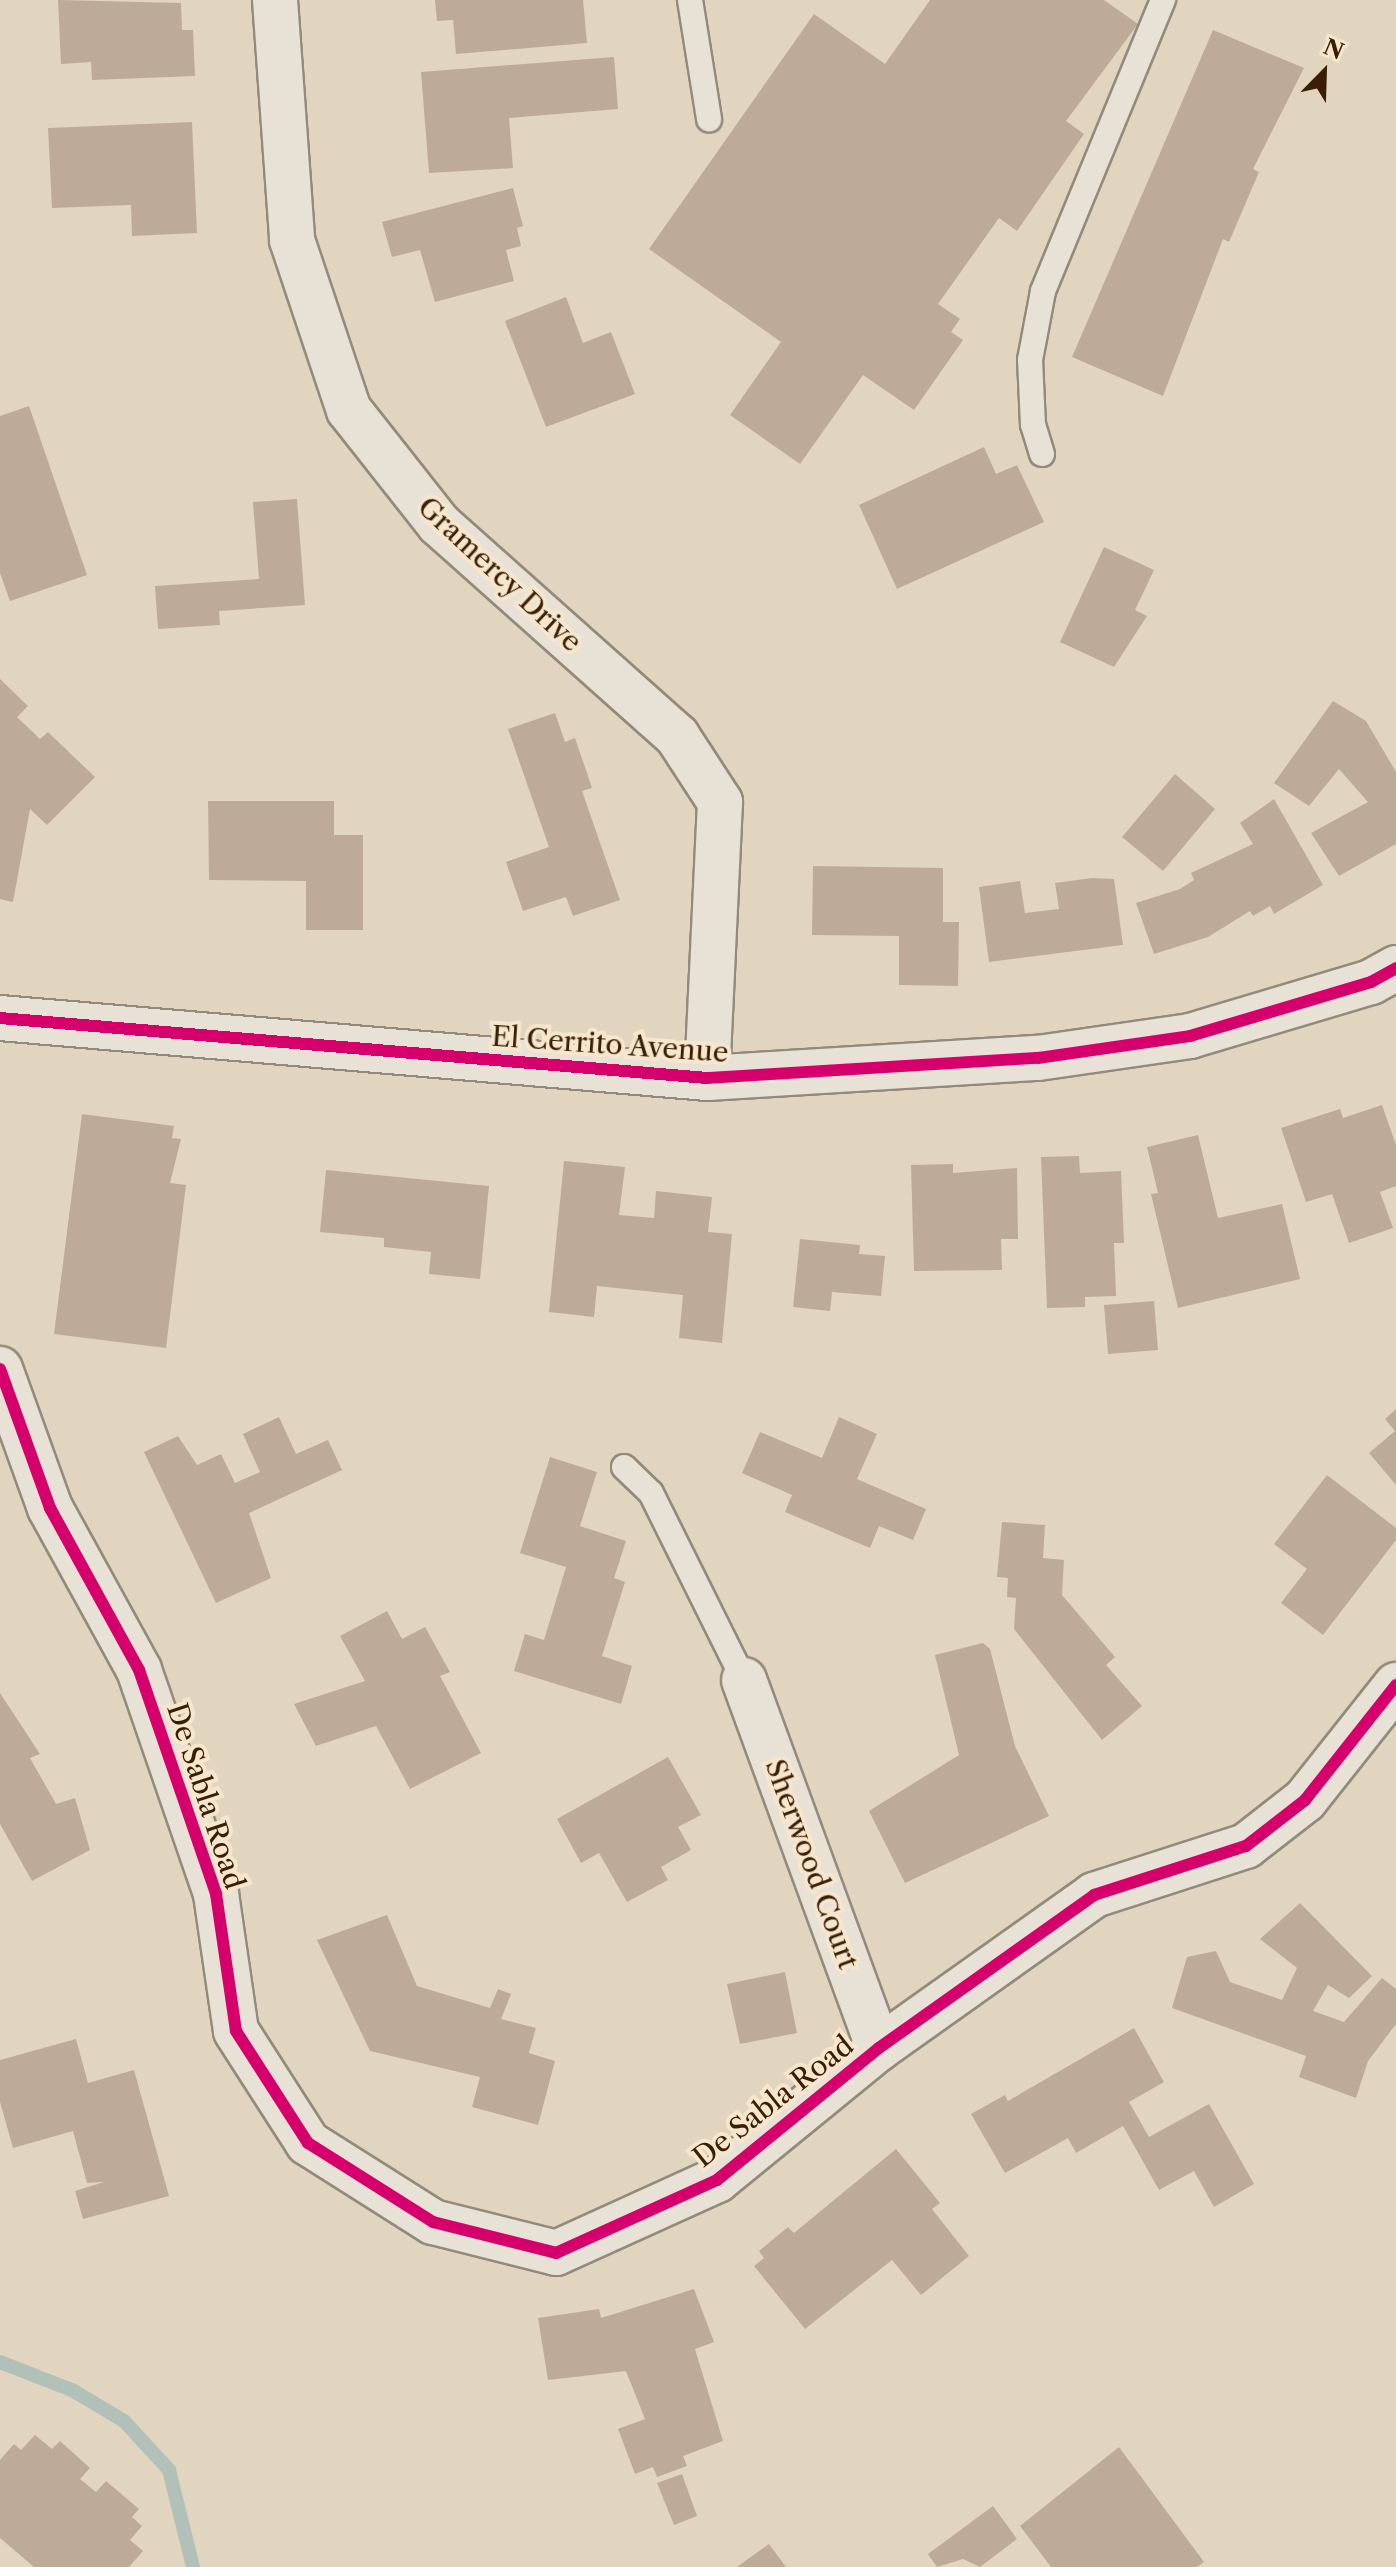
<!DOCTYPE html>
<style>
body{margin:0}
#map{position:relative;width:1396px;height:2567px;overflow:hidden;background:#e1d5c0;font-family:"Libre Caslon Text",serif}
div>[style]{position:absolute}
[style*='--x']{left:calc(var(--x)*1px);top:calc(var(--y)*1px);width:calc(var(--w)*1px);rotate:calc(var(--a)*1deg)}
.stream>*{height:14px;margin:-7px;padding:0 7px;transform-origin:7px;border-radius:7px;background:#b1c1b9}
.building>*{inset:0;background:#bdab98}
.roads{filter:drop-shadow(2px 0 #938a7b) drop-shadow(-2px 0 #938a7b) drop-shadow(0 2px #938a7b) drop-shadow(0 -2px #938a7b)}
.lane>*{height:24px;margin:-12px;padding:0 12px;transform-origin:12px;border-radius:12px;background:#e7e1d6}
.street>*{height:44px;margin:-22px;padding:0 22px;transform-origin:22px;border-radius:22px;background:#e7e1d6}
.cycleway>*{height:12px;margin:-6px;padding:0 6px;transform-origin:6px;border-radius:6px;background:#d6006c}
span{translate:-50% -50%;white-space:nowrap;text-align:center;line-height:1.15;-webkit-text-stroke:8px #f5e6cd;paint-order:stroke}
.street-label{font-size:28px;color:#391e05}
.north{position:absolute;left:1284px;top:32px;width:80px;height:80px;-webkit-text-stroke:6px #f5e6cd;paint-order:stroke;rotate:23deg;font-size:22px;font-weight:700;line-height:32px;text-align:center;color:#391e05}
.north::after{content:'';display:block;margin:auto;width:28px;height:36px;background:#391e05;clip-path:polygon(50% 0,100% 100%,50% 72%,0 100%)}
</style>
<div id="map">
<div class="stream">
<i style="--x:0;--y:2362;--w:77;--a:21.3"></i>
<i style="--x:72;--y:2390;--w:61;--a:30.8"></i>
<i style="--x:124;--y:2421;--w:67;--a:47.4"></i>
<i style="--x:169;--y:2470;--w:100;--a:76.1"></i>
</div>
<div class="building">
<i style="clip-path:polygon(58px 0,181px 3px,182px 30px,193px 30px,195px 76px,92px 80px,91px 62px,61px 64px)"></i>
<i style="clip-path:polygon(435px 0,583px 0,587px 43px,456px 54px,453px 20px,437px 21px)"></i>
<i style="clip-path:polygon(930px 0,1104px 0,1138px 24px,1066px 121px,1084px 134px,1017px 231px,999px 218px,938px 304px,960px 319px,951px 332px,963px 340px,914px 410px,863px 375px,800px 464px,730px 415px,781px 342px,649px 249px,814px 14px,885px 64px)"></i>
<i style="clip-path:polygon(1213px 30px,1304px 68px,1253px 169px,1259px 172px,1229px 242px,1223px 239px,1163px 396px,1072px 357px)"></i>
<i style="clip-path:polygon(614px 57px,618px 109px,509px 118px,513px 168px,429px 173px,421px 72px)"></i>
<i style="clip-path:polygon(192px 122px,197px 233px,132px 236px,131px 205px,52px 208px,48px 128px)"></i>
<i style="clip-path:polygon(513px 188px,523px 226px,517px 228px,521px 246px,506px 250px,514px 281px,435px 302px,420px 250px,392px 257px,382px 222px)"></i>
<i style="clip-path:polygon(566px 297px,583px 343px,611px 332px,635px 394px,546px 427px,505px 321px)"></i>
<i style="clip-path:polygon(29px 406px,87px 575px,10px 601px,0 573px,0 416px)"></i>
<i style="clip-path:polygon(984px 447px,996px 474px,1017px 465px,1044px 522px,897px 589px,859px 505px)"></i>
<i style="clip-path:polygon(297px 499px,305px 605px,219px 611px,220px 625px,158px 629px,155px 586px,259px 579px,253px 502px)"></i>
<i style="clip-path:polygon(1104px 547px,1154px 570px,1135px 610px,1147px 616px,1114px 667px,1060px 642px)"></i>
<i style="clip-path:polygon(0 679px,28px 706px,17px 717px,40px 739px,48px 732px,95px 777px,47px 825px,30px 809px,13px 902px,0 899px)"></i>
<i style="clip-path:polygon(1333px 701px,1366px 721px,1396px 772px,1396px 844px,1339px 876px,1311px 833px,1368px 802px,1339px 769px,1309px 806px,1274px 783px)"></i>
<i style="clip-path:polygon(555px 713px,565px 742px,575px 738px,592px 788px,582px 791px,620px 900px,573px 916px,566px 897px,523px 911px,506px 862px,549px 847px,508px 729px)"></i>
<i style="clip-path:polygon(1175px 774px,1215px 809px,1163px 871px,1122px 837px)"></i>
<i style="clip-path:polygon(1274px 799px,1323px 885px,1274px 914px,1270px 906px,1253px 916px,1250px 911px,1208px 937px,1154px 954px,1136px 903px,1180px 889px,1194px 880px,1191px 873px,1253px 844px,1240px 823px)"></i>
<i style="clip-path:polygon(208px 801px,334px 801px,334px 835px,363px 835px,363px 930px,306px 930px,306px 881px,209px 880px)"></i>
<i style="clip-path:polygon(813px 866px,943px 868px,943px 922px,959px 922px,958px 986px,899px 985px,899px 936px,812px 935px)"></i>
<i style="clip-path:polygon(1092px 878px,1114px 879px,1123px 945px,989px 962px,979px 887px,1020px 881px,1025px 913px,1059px 909px,1055px 883px)"></i>
<i style="clip-path:polygon(1382px 1105px,1396px 1145px,1396px 1186px,1380px 1192px,1393px 1228px,1349px 1243px,1332px 1194px,1306px 1202px,1281px 1128px,1340px 1109px,1343px 1118px)"></i>
<i style="clip-path:polygon(82px 1114px,174px 1126px,172px 1138px,181px 1139px,170px 1183px,186px 1185px,166px 1348px,54px 1334px)"></i>
<i style="clip-path:polygon(1198px 1135px,1218px 1218px,1282px 1204px,1300px 1279px,1178px 1308px,1151px 1194px,1158px 1193px,1147px 1147px)"></i>
<i style="clip-path:polygon(1079px 1156px,1080px 1173px,1121px 1171px,1124px 1243px,1114px 1243px,1116px 1296px,1085px 1297px,1085px 1307px,1047px 1308px,1041px 1157px)"></i>
<i style="clip-path:polygon(564px 1161px,625px 1167px,619px 1215px,654px 1218px,656px 1191px,712px 1197px,708px 1232px,732px 1234px,722px 1343px,679px 1338px,683px 1295px,597px 1286px,594px 1317px,549px 1312px)"></i>
<i style="clip-path:polygon(953px 1164px,953px 1173px,1017px 1168px,1018px 1239px,1001px 1239px,1002px 1270px,914px 1271px,911px 1165px)"></i>
<i style="clip-path:polygon(326px 1170px,489px 1186px,480px 1279px,429px 1274px,431px 1252px,384px 1247px,384px 1238px,320px 1232px)"></i>
<i style="clip-path:polygon(800px 1239px,860px 1245px,859px 1254px,885px 1256px,881px 1296px,832px 1292px,830px 1311px,793px 1307px)"></i>
<i style="clip-path:polygon(1154px 1301px,1158px 1350px,1108px 1354px,1104px 1305px)"></i>
<i style="clip-path:polygon(1396px 1409px,1396px 1485px,1369px 1453px,1395px 1431px,1385px 1419px)"></i>
<i style="clip-path:polygon(279px 1417px,296px 1454px,328px 1440px,342px 1470px,249px 1513px,271px 1578px,216px 1603px,144px 1452px,178px 1436px,197px 1465px,221px 1454px,235px 1483px,260px 1472px,243px 1434px)"></i>
<i style="clip-path:polygon(839px 1417px,877px 1434px,857px 1479px,926px 1509px,913px 1540px,879px 1526px,870px 1548px,785px 1512px,792px 1495px,742px 1473px,760px 1432px,822px 1458px)"></i>
<i style="clip-path:polygon(550px 1457px,597px 1472px,580px 1526px,626px 1541px,614px 1578px,625px 1582px,602px 1656px,632px 1666px,621px 1704px,514px 1671px,525px 1634px,544px 1640px,566px 1567px,520px 1553px)"></i>
<i style="clip-path:polygon(1327px 1475px,1396px 1528px,1396px 1540px,1323px 1635px,1281px 1603px,1307px 1569px,1274px 1544px)"></i>
<i style="clip-path:polygon(1002px 1522px,1045px 1525px,1043px 1558px,1064px 1560px,1062px 1595px,1115px 1657px,1106px 1665px,1142px 1706px,1102px 1740px,1014px 1629px,1016px 1598px,1007px 1597px,1008px 1578px,997px 1577px)"></i>
<i style="clip-path:polygon(387px 1611px,402px 1639px,425px 1627px,450px 1672px,440px 1676px,481px 1753px,410px 1789px,376px 1726px,316px 1746px,294px 1704px,365px 1681px,340px 1636px)"></i>
<i style="clip-path:polygon(983px 1643px,990px 1649px,1015px 1746px,1049px 1816px,905px 1883px,869px 1811px,959px 1755px,935px 1655px)"></i>
<i style="clip-path:polygon(0 1693px,40px 1754px,30px 1758px,56px 1804px,75px 1798px,90px 1850px,32px 1881px,0 1824px)"></i>
<i style="clip-path:polygon(668px 1757px,701px 1815px,678px 1827px,691px 1850px,661px 1867px,668px 1880px,627px 1902px,599px 1853px,581px 1863px,557px 1819px)"></i>
<i style="clip-path:polygon(1300px 1903px,1372px 1976px,1349px 1998px,1328px 1985px,1313px 2011px,1344px 2022px,1382px 1978px,1396px 1989px,1396px 2024px,1368px 2061px,1356px 2098px,1299px 2077px,1306px 2056px,1172px 2008px,1187px 1957px,1216px 1951px,1230px 1982px,1282px 2000px,1297px 1968px,1260px 1939px)"></i>
<i style="clip-path:polygon(387px 1915px,417px 1986px,490px 2008px,498px 1989px,511px 1994px,501px 2019px,536px 2028px,529px 2053px,555px 2061px,538px 2125px,472px 2107px,480px 2077px,370px 2051px,317px 1940px)"></i>
<i style="clip-path:polygon(785px 1972px,797px 2033px,740px 2044px,727px 1984px)"></i>
<i style="clip-path:polygon(1134px 2028px,1164px 2082px,1129px 2102px,1149px 2137px,1209px 2104px,1254px 2184px,1214px 2207px,1194px 2171px,1159px 2190px,1123px 2126px,1076px 2153px,1068px 2138px,1005px 2173px,971px 2114px,1005px 2095px,1008px 2101px)"></i>
<i style="clip-path:polygon(76px 2039px,88px 2083px,134px 2070px,169px 2196px,83px 2219px,75px 2191px,104px 2182px,87px 2183px,73px 2131px,13px 2148px,0 2102px,0 2060px)"></i>
<i style="clip-path:polygon(896px 2149px,940px 2203px,932px 2209px,969px 2256px,921px 2295px,892px 2260px,805px 2329px,754px 2266px,764px 2258px,759px 2251px,788px 2227px,794px 2233px)"></i>
<i style="clip-path:polygon(694px 2289px,714px 2342px,695px 2349px,723px 2441px,683px 2456px,687px 2466px,657px 2477px,653px 2467px,635px 2474px,618px 2429px,645px 2419px,626px 2371px,548px 2380px,538px 2318px,599px 2309px,601px 2318px)"></i>
<i style="clip-path:polygon(35px 2435px,52px 2449px,60px 2441px,90px 2468px,80px 2479px,96px 2492px,106px 2481px,139px 2509px,132px 2517px,142px 2526px,130px 2540px,143px 2551px,129px 2567px,34px 2567px,0 2538px,0 2460px,14px 2444px,21px 2450px)"></i>
<i style="clip-path:polygon(1119px 2447px,1204px 2562px,1197px 2567px,1051px 2567px,1020px 2526px)"></i>
<i style="clip-path:polygon(682px 2474px,697px 2516px,674px 2525px,657px 2483px)"></i>
<i style="clip-path:polygon(993px 2506px,1017px 2539px,980px 2567px,963px 2559px,937px 2567px,928px 2554px)"></i>
<i style="clip-path:polygon(769px 2544px,786px 2567px,737px 2567px)"></i>
</div>
<div class="roads">
<div class="lane">
<i style="--x:690;--y:0;--w:121;--a:80.9"></i>
<i style="--x:1042;--y:454;--w:30;--a:-107"></i>
<i style="--x:1033;--y:425;--w:65;--a:-92.6"></i>
<i style="--x:1030;--y:360;--w:70;--a:-79.3"></i>
<i style="--x:1043;--y:291;--w:315;--a:-67.6"></i>
<i style="--x:624;--y:1467;--w:37;--a:44"></i>
<i style="--x:651;--y:1493;--w:209;--a:63.6"></i>
</div>
<div class="street">
<i style="--x:275;--y:0;--w:241;--a:85.9"></i>
<i style="--x:292;--y:240;--w:179;--a:71.5"></i>
<i style="--x:349;--y:410;--w:145;--a:51.7"></i>
<i style="--x:439;--y:524;--w:319;--a:41.7"></i>
<i style="--x:677;--y:736;--w:79;--a:56.9"></i>
<i style="--x:720;--y:802;--w:276;--a:92.7"></i>
<i style="--x:0;--y:1018;--w:710;--a:4.85"></i>
<i style="--x:707;--y:1078;--w:332;--a:-3.5"></i>
<i style="--x:1038;--y:1058;--w:154;--a:-8.2"></i>
<i style="--x:1190;--y:1036;--w:189;--a:-16.6"></i>
<i style="--x:1371;--y:982;--w:29;--a:-29"></i>
<i style="--x:0;--y:1369;--w:148;--a:70.2"></i>
<i style="--x:50;--y:1508;--w:185;--a:61.2"></i>
<i style="--x:139;--y:1670;--w:237;--a:71"></i>
<i style="--x:216;--y:1894;--w:138;--a:81.7"></i>
<i style="--x:236;--y:2031;--w:133;--a:57.3"></i>
<i style="--x:308;--y:2143;--w:148;--a:32.3"></i>
<i style="--x:433;--y:2222;--w:127;--a:14.1"></i>
<i style="--x:556;--y:2253;--w:177;--a:-24.4"></i>
<i style="--x:717;--y:2180;--w:209;--a:-39.2"></i>
<i style="--x:879;--y:2048;--w:264;--a:-35.4"></i>
<i style="--x:1094;--y:1895;--w:160;--a:-17.9"></i>
<i style="--x:1246;--y:1846;--w:75;--a:-37.9"></i>
<i style="--x:1305;--y:1800;--w:147;--a:-51.6"></i>
<i style="--x:744;--y:1680;--w:392;--a:69.9"></i>
</div>
</div>
<div class="cycleway">
<i style="--x:0;--y:1018;--w:710;--a:4.85"></i>
<i style="--x:707;--y:1078;--w:332;--a:-3.5"></i>
<i style="--x:1038;--y:1058;--w:154;--a:-8.2"></i>
<i style="--x:1190;--y:1036;--w:189;--a:-16.6"></i>
<i style="--x:1371;--y:982;--w:29;--a:-29"></i>
<i style="--x:0;--y:1369;--w:148;--a:70.2"></i>
<i style="--x:50;--y:1508;--w:185;--a:61.2"></i>
<i style="--x:139;--y:1670;--w:237;--a:71"></i>
<i style="--x:216;--y:1894;--w:138;--a:81.7"></i>
<i style="--x:236;--y:2031;--w:133;--a:57.3"></i>
<i style="--x:308;--y:2143;--w:148;--a:32.3"></i>
<i style="--x:433;--y:2222;--w:127;--a:14.1"></i>
<i style="--x:556;--y:2253;--w:177;--a:-24.4"></i>
<i style="--x:717;--y:2180;--w:209;--a:-39.2"></i>
<i style="--x:879;--y:2048;--w:264;--a:-35.4"></i>
<i style="--x:1094;--y:1895;--w:160;--a:-17.9"></i>
<i style="--x:1246;--y:1846;--w:75;--a:-37.9"></i>
<i style="--x:1305;--y:1800;--w:147;--a:-51.6"></i>
</div>
<div class="street-label">
<span style="left:500px;top:574px;rotate:43deg">Gramercy Drive</span>
<span style="left:610px;top:1044px;rotate:4deg">El Cerrito Avenue</span>
<span style="left:206px;top:1796px;rotate:72deg">De Sabla Road</span>
<span style="left:812px;top:1864px;rotate:70deg">Sherwood Court</span>
<span style="left:773px;top:2101px;rotate:-38deg">De Sabla Road</span>
</div>
<div class="north">N</div>
</div>
